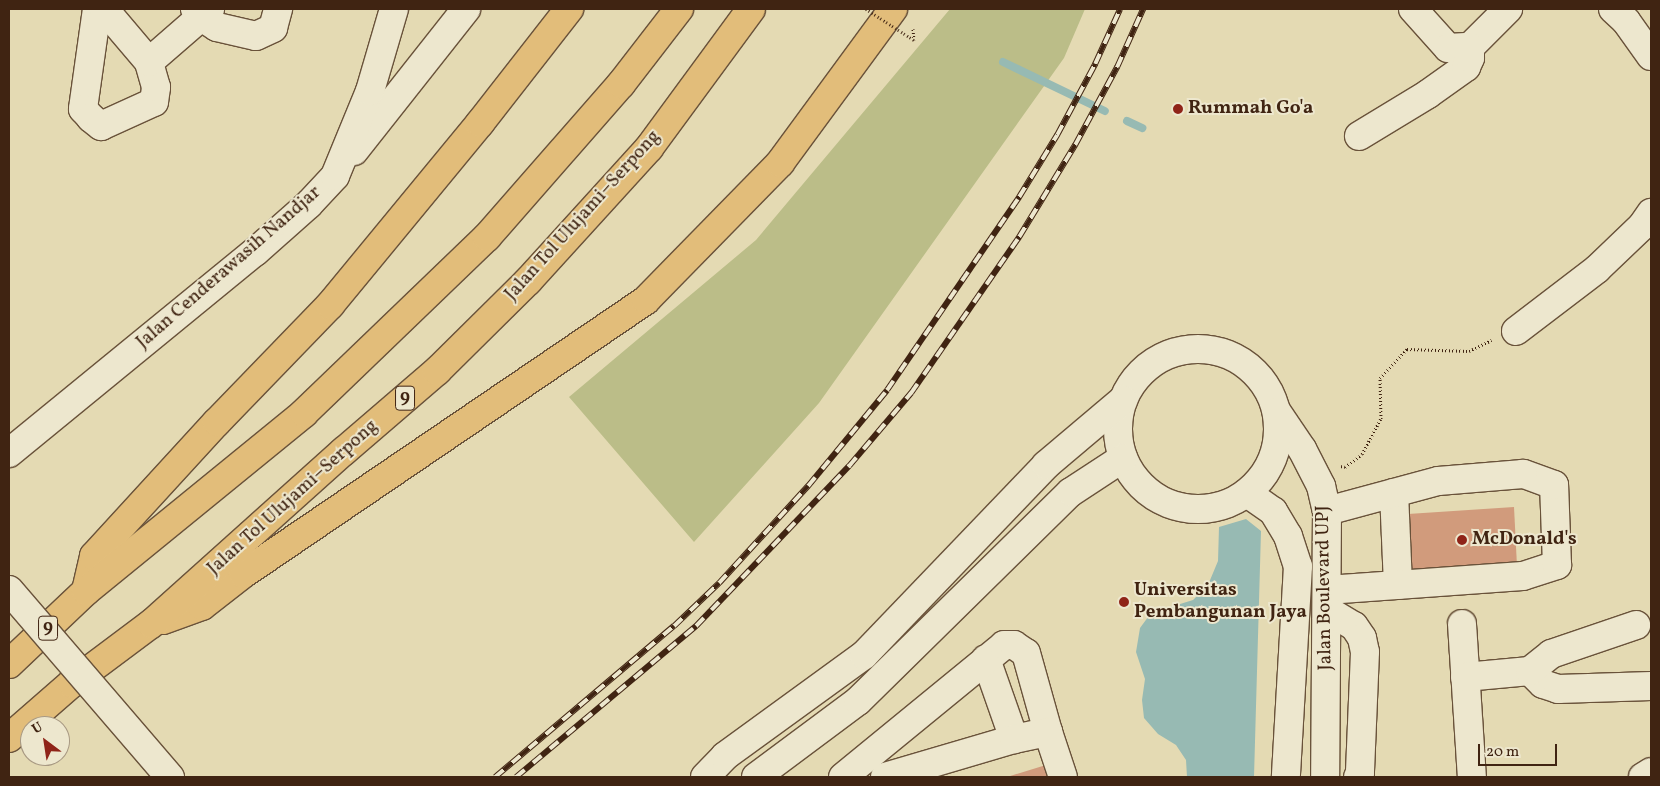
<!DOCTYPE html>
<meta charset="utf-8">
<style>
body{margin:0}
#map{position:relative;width:1660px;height:786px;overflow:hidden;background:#e4dab3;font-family:Vollkorn,serif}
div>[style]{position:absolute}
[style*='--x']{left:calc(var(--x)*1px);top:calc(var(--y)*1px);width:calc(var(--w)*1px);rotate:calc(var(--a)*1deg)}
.green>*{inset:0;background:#bbbd88}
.water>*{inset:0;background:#97bab3}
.stream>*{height:8px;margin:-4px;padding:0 4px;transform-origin:4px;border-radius:4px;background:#97bab3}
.building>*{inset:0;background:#d19b7c}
.path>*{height:3px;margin-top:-1.5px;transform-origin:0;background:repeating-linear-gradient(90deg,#402412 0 1px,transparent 0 3.5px)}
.roads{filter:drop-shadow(1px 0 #69523a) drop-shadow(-1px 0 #69523a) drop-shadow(0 1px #69523a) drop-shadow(0 -1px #69523a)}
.minor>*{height:28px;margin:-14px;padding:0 14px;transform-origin:14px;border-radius:14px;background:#ede7ce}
.minor>.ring{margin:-14px;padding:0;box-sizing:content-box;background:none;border:28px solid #ede7ce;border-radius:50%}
.highway>*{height:28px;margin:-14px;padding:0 14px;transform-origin:14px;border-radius:14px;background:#e2bd7a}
.rail>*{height:5.5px;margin-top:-2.75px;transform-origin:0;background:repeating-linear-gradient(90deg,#ede7ce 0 11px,#402412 0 22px);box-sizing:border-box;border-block:1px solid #402412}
.path-bridge>*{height:3px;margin-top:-1.5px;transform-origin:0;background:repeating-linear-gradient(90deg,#402412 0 1px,transparent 0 3.5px)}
.bridges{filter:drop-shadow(1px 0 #69523a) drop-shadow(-1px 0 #69523a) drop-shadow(0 1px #69523a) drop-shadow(0 -1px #69523a)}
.minor-bridge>*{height:28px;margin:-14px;padding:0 14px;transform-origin:14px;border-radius:14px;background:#ede7ce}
.dots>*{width:14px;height:14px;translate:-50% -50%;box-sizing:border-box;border:2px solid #ede7ce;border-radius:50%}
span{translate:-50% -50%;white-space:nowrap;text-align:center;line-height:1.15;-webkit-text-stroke:4px #ede7ce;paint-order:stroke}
.shield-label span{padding:1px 4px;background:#ede7ce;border:1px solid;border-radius:4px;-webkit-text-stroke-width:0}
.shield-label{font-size:18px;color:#402412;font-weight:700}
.poi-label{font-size:19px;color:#402412;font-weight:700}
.left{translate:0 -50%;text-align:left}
.street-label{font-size:19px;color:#402412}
.frame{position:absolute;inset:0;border:10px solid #402412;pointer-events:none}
.north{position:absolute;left:20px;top:716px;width:50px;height:50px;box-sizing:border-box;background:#ede7ce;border:1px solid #a89983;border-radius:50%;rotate:329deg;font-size:14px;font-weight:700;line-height:20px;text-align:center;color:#402412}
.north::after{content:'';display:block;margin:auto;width:18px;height:22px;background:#8f2418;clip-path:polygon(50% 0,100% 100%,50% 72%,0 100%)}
.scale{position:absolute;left:1478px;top:744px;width:79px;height:22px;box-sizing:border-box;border:2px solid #402412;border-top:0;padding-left:6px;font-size:15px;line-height:18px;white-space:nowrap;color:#402412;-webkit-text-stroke:4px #ede7ce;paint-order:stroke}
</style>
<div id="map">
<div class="green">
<i style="clip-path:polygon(950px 9px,1085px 9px,1064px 58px,819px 403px,694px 542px,569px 397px,756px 240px)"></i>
</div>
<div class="water">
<i style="clip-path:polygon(1246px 519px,1261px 531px,1254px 777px,1187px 777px,1186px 760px,1176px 745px,1158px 734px,1144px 718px,1142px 700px,1145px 679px,1136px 652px,1140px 628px,1151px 613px,1193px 600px,1208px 585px,1218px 561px,1219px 527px)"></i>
</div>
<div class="stream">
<i style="--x:1003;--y:62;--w:113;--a:25.7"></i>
<i style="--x:1127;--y:121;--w:17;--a:25"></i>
</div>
<div class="building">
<i style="clip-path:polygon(1514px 507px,1517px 566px,1411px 573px,1408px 514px)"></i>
<i style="clip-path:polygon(1046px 765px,1050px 777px,1007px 777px)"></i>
</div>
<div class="path">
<i style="--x:913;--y:29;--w:11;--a:85"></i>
<i style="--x:1341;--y:466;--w:4;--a:14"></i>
<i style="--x:1345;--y:467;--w:21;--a:-37"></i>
<i style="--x:1362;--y:454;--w:40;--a:-62"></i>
<i style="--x:1381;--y:419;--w:41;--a:-91.4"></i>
<i style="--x:1380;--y:378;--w:40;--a:-47"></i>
<i style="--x:1407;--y:349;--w:62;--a:1.8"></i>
<i style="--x:1469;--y:351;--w:25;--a:-26"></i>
</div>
<div class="roads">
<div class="minor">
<i style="--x:97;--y:9;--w:101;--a:98"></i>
<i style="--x:83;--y:109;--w:12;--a:48"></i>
<i style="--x:91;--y:118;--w:13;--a:39"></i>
<i style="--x:101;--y:126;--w:58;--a:-24.4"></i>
<i style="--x:154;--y:102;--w:15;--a:-82"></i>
<i style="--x:156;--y:87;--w:26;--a:-106"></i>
<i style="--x:149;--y:62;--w:70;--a:-130.3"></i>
<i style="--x:195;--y:9;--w:9;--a:54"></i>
<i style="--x:200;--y:16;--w:20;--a:33"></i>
<i style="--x:217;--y:27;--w:40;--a:13"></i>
<i style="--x:256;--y:36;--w:19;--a:-25"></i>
<i style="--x:273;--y:28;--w:20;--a:-75"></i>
<i style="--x:1413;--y:9;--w:52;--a:48.1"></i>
<i style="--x:1448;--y:48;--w:22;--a:-3"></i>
<i style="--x:1470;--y:47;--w:54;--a:-45"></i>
<i style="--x:1613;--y:9;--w:18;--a:43"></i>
<i style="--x:1626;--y:21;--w:43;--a:54.5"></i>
<i style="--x:149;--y:62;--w:81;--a:-41"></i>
<i style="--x:1359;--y:136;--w:81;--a:-31.3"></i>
<i style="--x:1428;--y:94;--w:47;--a:-35.4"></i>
<i style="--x:1466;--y:67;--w:10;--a:-66"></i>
<i style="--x:1470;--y:58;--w:11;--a:-90"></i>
<i style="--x:354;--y:151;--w:181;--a:-51.7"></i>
<i style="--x:1516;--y:331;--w:102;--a:-37.4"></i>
<i style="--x:1597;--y:269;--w:62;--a:-43.7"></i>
<i style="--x:1642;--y:226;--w:16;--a:-55"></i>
<i class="ring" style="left:1118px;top:349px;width:132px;height:132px"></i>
<i style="--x:1277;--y:412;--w:45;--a:56"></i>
<i style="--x:1302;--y:449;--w:42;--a:62.8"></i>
<i style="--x:1321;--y:486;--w:26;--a:77"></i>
<i style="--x:1327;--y:511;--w:266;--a:90.4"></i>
<i style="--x:9;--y:453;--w:318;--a:-39.3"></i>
<i style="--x:255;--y:252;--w:72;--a:-41.6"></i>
<i style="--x:309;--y:204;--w:38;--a:-47"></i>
<i style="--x:335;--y:176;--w:92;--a:-67.6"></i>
<i style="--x:370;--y:91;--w:85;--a:-73.7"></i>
<i style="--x:1247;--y:493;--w:32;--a:35"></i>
<i style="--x:1273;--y:511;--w:29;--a:59"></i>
<i style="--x:1288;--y:536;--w:32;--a:72"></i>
<i style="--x:1298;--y:566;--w:211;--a:93.3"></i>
<i style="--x:1394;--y:493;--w:92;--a:87.5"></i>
<i style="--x:1327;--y:590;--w:196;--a:-4.1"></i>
<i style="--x:1523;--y:576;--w:36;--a:-18"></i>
<i style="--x:1557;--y:565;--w:80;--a:-92.1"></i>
<i style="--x:1554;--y:485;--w:33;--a:-160"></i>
<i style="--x:1523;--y:474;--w:85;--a:175.3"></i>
<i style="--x:1438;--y:481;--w:115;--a:164.9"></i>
<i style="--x:1327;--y:610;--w:31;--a:31"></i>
<i style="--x:1354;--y:626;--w:14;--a:56"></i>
<i style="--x:1362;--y:638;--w:14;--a:78"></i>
<i style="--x:1365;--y:652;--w:121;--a:92.4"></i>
<i style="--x:1360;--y:773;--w:4;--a:117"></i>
<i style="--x:1462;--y:624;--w:153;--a:86.3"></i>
<i style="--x:986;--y:659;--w:85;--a:70.7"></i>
<i style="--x:1530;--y:671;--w:18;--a:45"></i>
<i style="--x:1543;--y:684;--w:16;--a:18"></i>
<i style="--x:1558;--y:689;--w:93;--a:-1.8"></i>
<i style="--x:1465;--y:677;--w:65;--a:-5.3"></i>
<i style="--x:1530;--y:671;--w:27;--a:-39"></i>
<i style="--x:1551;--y:654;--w:90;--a:-18.8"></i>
<i style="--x:705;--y:777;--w:29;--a:-46"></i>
<i style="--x:725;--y:756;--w:172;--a:-36"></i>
<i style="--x:864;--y:655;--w:263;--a:-46.2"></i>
<i style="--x:1046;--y:465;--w:101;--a:-40.2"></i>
<i style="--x:756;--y:777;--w:127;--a:-36.7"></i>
<i style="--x:858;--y:701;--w:298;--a:-44.5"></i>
<i style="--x:1071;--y:492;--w:62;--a:-33.2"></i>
<i style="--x:843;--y:777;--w:208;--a:-39.3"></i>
<i style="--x:1004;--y:645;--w:10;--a:0"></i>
<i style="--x:1014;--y:645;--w:14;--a:34"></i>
<i style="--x:1026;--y:653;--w:82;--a:74.4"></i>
<i style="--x:885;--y:777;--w:134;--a:-16.4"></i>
<i style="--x:1014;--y:739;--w:35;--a:-12"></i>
<i style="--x:1048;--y:732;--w:47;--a:71.6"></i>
<i style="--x:1643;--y:777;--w:9;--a:-32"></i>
</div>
<div class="highway">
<i style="--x:86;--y:591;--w:36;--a:-77"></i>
<i style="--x:94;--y:556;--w:182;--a:-47.5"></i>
<i style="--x:217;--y:422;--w:163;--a:-46"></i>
<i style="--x:330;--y:305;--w:236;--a:-50.5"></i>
<i style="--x:480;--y:123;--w:145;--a:-52"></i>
<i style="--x:163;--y:620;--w:41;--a:-19.7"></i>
<i style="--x:202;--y:606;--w:52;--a:-38"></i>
<i style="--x:243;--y:574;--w:487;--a:-34.2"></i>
<i style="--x:646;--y:300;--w:192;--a:-45.6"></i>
<i style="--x:780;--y:163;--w:191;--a:-53.7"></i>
<i style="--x:9;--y:664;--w:106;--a:-43.5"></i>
<i style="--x:86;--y:591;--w:281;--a:-39.2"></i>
<i style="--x:304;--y:413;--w:254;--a:-43.9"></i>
<i style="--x:487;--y:237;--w:203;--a:-48.8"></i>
<i style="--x:621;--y:84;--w:95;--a:-52.3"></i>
<i style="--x:9;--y:738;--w:84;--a:-41.1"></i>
<i style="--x:72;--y:683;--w:99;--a:-36.8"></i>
<i style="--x:151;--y:624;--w:259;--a:-41.9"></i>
<i style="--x:344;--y:451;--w:123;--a:-40.7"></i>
<i style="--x:437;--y:371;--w:128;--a:-44.7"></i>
<i style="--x:528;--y:281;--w:180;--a:-47.7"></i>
<i style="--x:649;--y:148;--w:172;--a:-53.7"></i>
</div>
</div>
<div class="rail">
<i style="--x:495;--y:777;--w:234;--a:-40.2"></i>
<i style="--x:674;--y:626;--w:62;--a:-43.7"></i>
<i style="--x:719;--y:583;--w:132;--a:-47.5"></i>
<i style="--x:808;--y:486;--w:124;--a:-50.5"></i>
<i style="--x:887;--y:390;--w:234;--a:-55.6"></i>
<i style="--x:1019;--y:197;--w:73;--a:-58.5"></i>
<i style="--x:1057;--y:135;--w:81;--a:-61.8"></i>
<i style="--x:1095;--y:64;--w:60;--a:-65.6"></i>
<i style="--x:516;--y:777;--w:235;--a:-40"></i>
<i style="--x:696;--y:626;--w:221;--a:-46.3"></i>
<i style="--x:849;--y:466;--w:96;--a:-49.7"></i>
<i style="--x:911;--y:393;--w:190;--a:-55.3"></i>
<i style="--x:1019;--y:237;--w:108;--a:-58.7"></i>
<i style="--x:1075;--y:145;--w:89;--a:-61.7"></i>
<i style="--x:1117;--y:67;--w:64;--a:-65.9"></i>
</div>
<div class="path-bridge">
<i style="--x:866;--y:9;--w:57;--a:32.9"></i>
</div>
<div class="bridges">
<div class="minor-bridge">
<i style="--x:9;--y:590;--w:247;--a:49.3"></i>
</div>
</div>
<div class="dots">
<i style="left:1178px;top:109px;background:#8f2418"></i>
<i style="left:1462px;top:540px;background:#8f2418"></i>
<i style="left:1124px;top:602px;background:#8f2418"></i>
</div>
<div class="shield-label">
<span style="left:405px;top:398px">9</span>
<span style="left:48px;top:628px">9</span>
</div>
<div class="poi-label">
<span class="left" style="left:1188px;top:109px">Rummah Go'a</span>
<span class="left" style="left:1472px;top:540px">McDonald's</span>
<span class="left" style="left:1134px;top:602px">Universitas<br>Pembangunan Jaya</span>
</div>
<div class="street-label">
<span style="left:583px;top:216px;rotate:-48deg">Jalan Tol Ulujami–Serpong</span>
<span style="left:229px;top:268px;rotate:-41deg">Jalan Cenderawasih Nandjar</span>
<span style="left:293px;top:498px;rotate:-42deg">Jalan Tol Ulujami–Serpong</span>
<span style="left:1325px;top:588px;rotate:-91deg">Jalan Boulevard UPJ</span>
</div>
<div class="frame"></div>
<div class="north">U</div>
<div class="scale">20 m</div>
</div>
